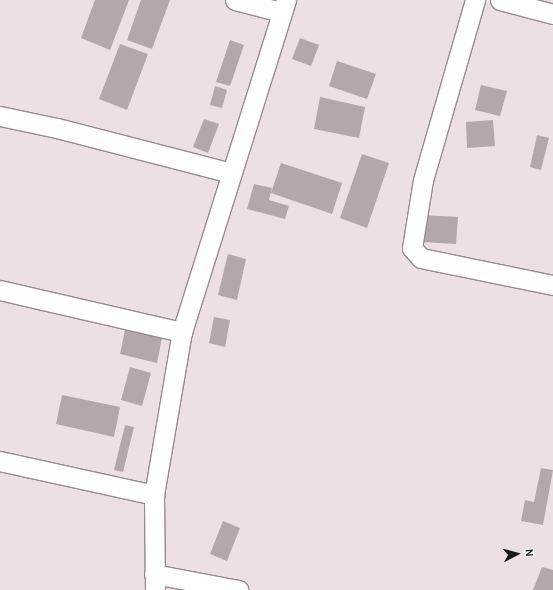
<!DOCTYPE html>
<style>
body{margin:0}
#map{position:relative;width:553px;height:590px;overflow:hidden;background:#ece0e4;font-family:"Alegreya Sans",sans-serif}
div>[style]{position:absolute}
[style*='--x']{left:calc(var(--x)*1px);top:calc(var(--y)*1px);width:calc(var(--w)*1px);rotate:calc(var(--a)*1deg)}
.building>*{inset:0;background:#b2a7ab}
.roads{filter:drop-shadow(1px 0 #968c8f) drop-shadow(-1px 0 #968c8f) drop-shadow(0 1px #968c8f) drop-shadow(0 -1px #968c8f)}
.street>*{height:19px;margin:-9.5px;padding:0 9.5px;transform-origin:9.5px;border-radius:9.5px;background:#fff}
span{translate:-50% -50%;white-space:nowrap;text-align:center;line-height:1.15;-webkit-text-stroke:3px #fff;paint-order:stroke}
.north{position:absolute;left:497px;top:534px;width:40px;height:40px;-webkit-text-stroke:3px #fff;paint-order:stroke;rotate:84deg;font-size:11px;font-weight:700;line-height:16px;text-align:center;color:#1d191b}
.north::after{content:'';display:block;margin:auto;width:14px;height:18px;background:#1d191b;clip-path:polygon(50% 0,100% 100%,50% 72%,0 100%)}
</style>
<div id="map">
<div class="building">
<i style="clip-path:polygon(95px 0,129px 0,110px 50px,81px 38px)"></i>
<i style="clip-path:polygon(141px 0,170px 0,152px 49px,127px 40px)"></i>
<i style="clip-path:polygon(300px 38px,319px 45px,311px 66px,292px 59px)"></i>
<i style="clip-path:polygon(230px 40px,244px 45px,230px 86px,216px 82px)"></i>
<i style="clip-path:polygon(120px 44px,148px 54px,127px 110px,99px 99px)"></i>
<i style="clip-path:polygon(337px 61px,376px 74px,367px 99px,329px 86px)"></i>
<i style="clip-path:polygon(481px 85px,507px 91px,500px 116px,475px 110px)"></i>
<i style="clip-path:polygon(215px 86px,227px 90px,222px 108px,210px 105px)"></i>
<i style="clip-path:polygon(320px 97px,365px 107px,359px 138px,314px 129px)"></i>
<i style="clip-path:polygon(204px 119px,219px 124px,208px 153px,193px 147px)"></i>
<i style="clip-path:polygon(493px 120px,495px 146px,467px 148px,466px 122px)"></i>
<i style="clip-path:polygon(537px 135px,549px 138px,541px 170px,530px 167px)"></i>
<i style="clip-path:polygon(362px 154px,389px 163px,367px 228px,340px 218px)"></i>
<i style="clip-path:polygon(281px 163px,342px 183px,332px 214px,271px 193px)"></i>
<i style="clip-path:polygon(254px 184px,272px 188px,269px 200px,289px 206px,285px 219px,247px 209px)"></i>
<i style="clip-path:polygon(423px 215px,458px 217px,456px 244px,422px 242px)"></i>
<i style="clip-path:polygon(228px 254px,246px 259px,237px 300px,218px 295px)"></i>
<i style="clip-path:polygon(214px 317px,230px 320px,225px 347px,209px 343px)"></i>
<i style="clip-path:polygon(125px 330px,162px 338px,157px 363px,120px 354px)"></i>
<i style="clip-path:polygon(130px 367px,151px 373px,142px 406px,121px 400px)"></i>
<i style="clip-path:polygon(62px 395px,120px 407px,114px 437px,56px 424px)"></i>
<i style="clip-path:polygon(125px 425px,134px 427px,123px 472px,114px 470px)"></i>
<i style="clip-path:polygon(541px 468px,553px 470px,543px 525px,521px 521px,525px 500px,534px 502px)"></i>
<i style="clip-path:polygon(223px 521px,240px 528px,227px 561px,210px 554px)"></i>
<i style="clip-path:polygon(542px 567px,553px 570px,553px 590px,533px 590px)"></i>
</div>
<div class="roads">
<div class="street">
<i style="--x:235;--y:0;--w:48;--a:14.6"></i>
<i style="--x:475;--y:0;--w:187;--a:106.1"></i>
<i style="--x:423;--y:180;--w:69;--a:99.2"></i>
<i style="--x:412;--y:248;--w:13;--a:48"></i>
<i style="--x:421;--y:258;--w:135;--a:11.6"></i>
<i style="--x:500;--y:0;--w:55;--a:14.8"></i>
<i style="--x:0;--y:116;--w:58;--a:11.9"></i>
<i style="--x:57;--y:128;--w:180;--a:14.5"></i>
<i style="--x:0;--y:290;--w:187;--a:13"></i>
<i style="--x:0;--y:461;--w:158;--a:12.4"></i>
<i style="--x:154;--y:574;--w:86;--a:10.7"></i>
<i style="--x:155;--y:590;--w:95;--a:-90.6"></i>
<i style="--x:154;--y:495;--w:165;--a:-80.3"></i>
<i style="--x:182;--y:332;--w:348;--a:-72.6"></i>
</div>
</div>
<div class="north">N</div>
</div>
